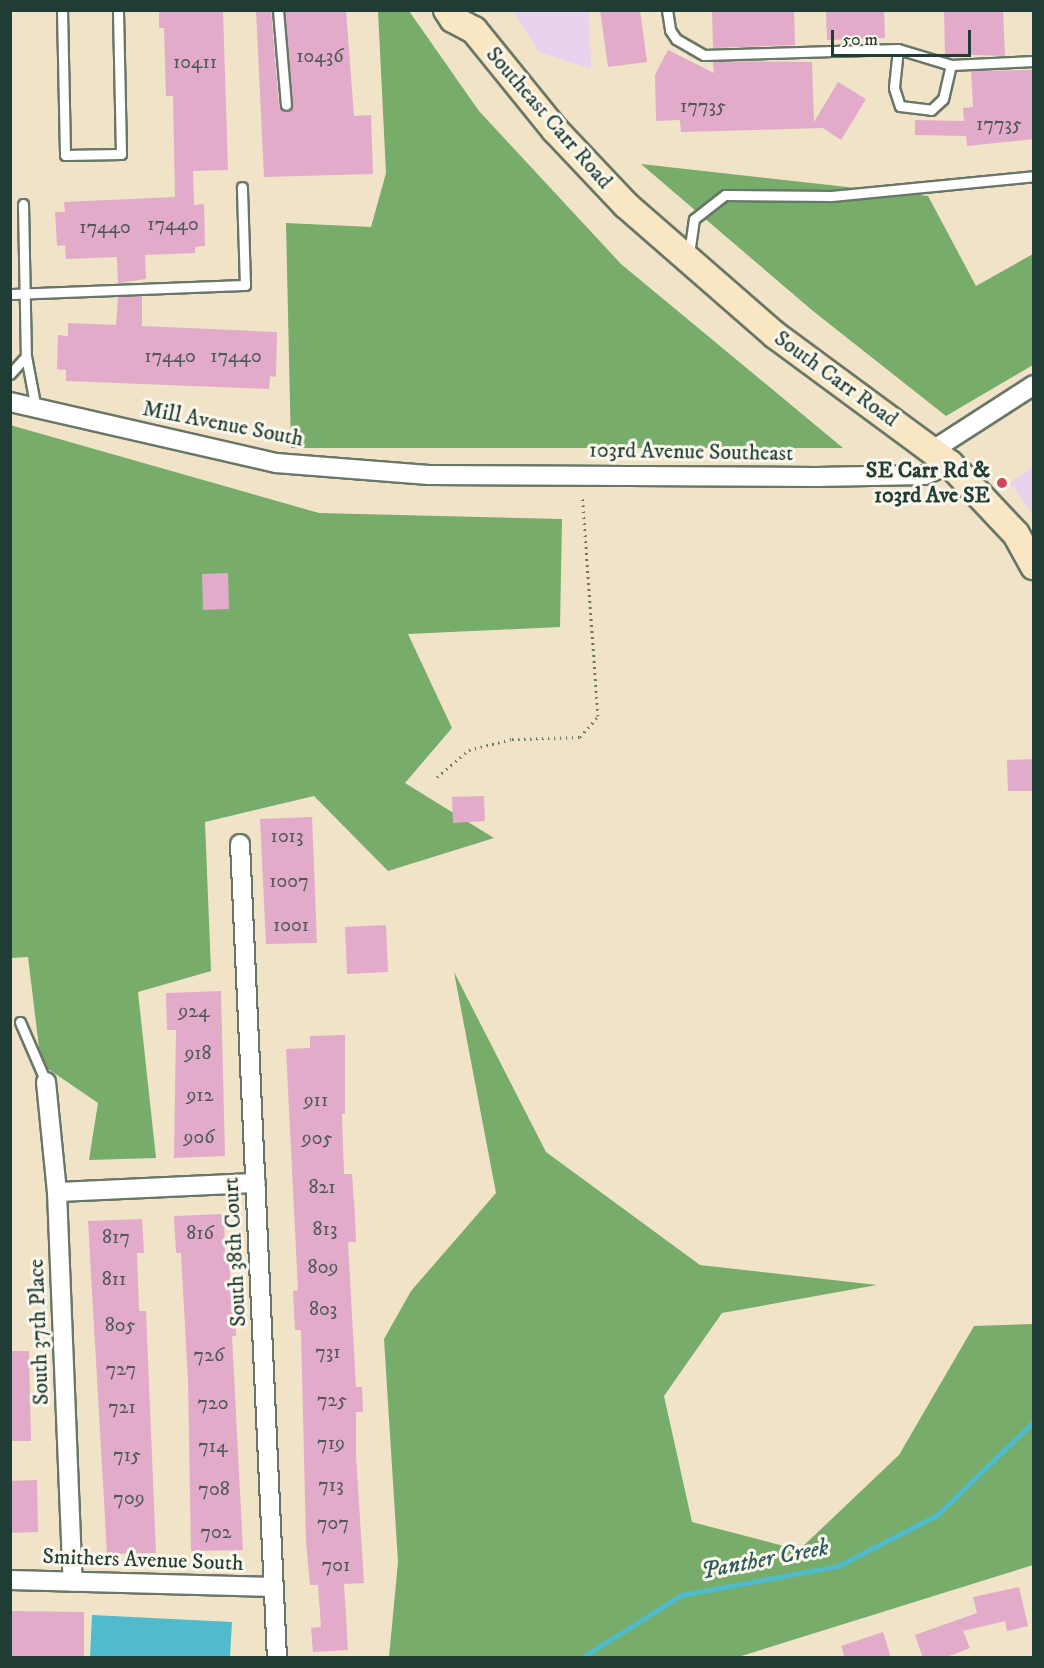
<!DOCTYPE html>
<style>
body{margin:0}
#map{position:relative;width:1044px;height:1668px;overflow:hidden;background:#f1e3c7;font-family:"IM FELL DW Pica",serif}
div>[style]{position:absolute}
[style*='--x']{left:calc(var(--x)*1px);top:calc(var(--y)*1px);width:calc(var(--w)*1px);rotate:calc(var(--a)*1deg)}
.built>*{inset:0;background:#e9d2ed}
.forest>*{inset:0;background:#77ac6a}
.water>*{inset:0;background:#50bbcc}
.stream>*{height:5px;margin:-2.5px;padding:0 2.5px;transform-origin:2.5px;border-radius:2.5px;background:#50bbcc}
.building>*{inset:0;background:#e2abca}
.path>*{height:3px;margin-top:-1.5px;transform-origin:0;background:repeating-linear-gradient(90deg,#687767 0 1.5px,transparent 0 6px)}
.roads{filter:drop-shadow(2px 0 #687767) drop-shadow(-2px 0 #687767) drop-shadow(0 2px #687767) drop-shadow(0 -2px #687767)}
.lane>*{height:9px;margin:-4.5px;padding:0 4.5px;transform-origin:4.5px;border-radius:4.5px;background:#fff}
.street>*{height:18px;margin:-9px;padding:0 9px;transform-origin:9px;border-radius:9px;background:#fff}
.secondary>*{height:26px;margin:-13px;padding:0 13px;transform-origin:13px;border-radius:13px;background:#f9e7c3}
.dots>*{width:16px;height:16px;translate:-50% -50%;box-sizing:border-box;border:3px solid #fbf7ec;border-radius:50%}
span{translate:-50% -50%;white-space:nowrap;text-align:center;line-height:1.15;-webkit-text-stroke:6px #fbf7ec;paint-order:stroke}
.number-label{font-size:20px;color:#50585a}
.number-label span{-webkit-text-stroke-width:0}
.street-label{font-size:22px;color:#1f3d34}
.poi-label{font-size:22px;color:#1f3d34;font-weight:700}
.right{translate:-100% -50%;text-align:right}
.water-label{font-size:24px;color:#2b5c5a;font-style:italic}
.frame{position:absolute;inset:0;border:12px solid #1f3d34;pointer-events:none}
.scale{position:absolute;left:831px;top:30px;width:140px;height:27px;box-sizing:border-box;border:3px solid #1f3d34;border-top:0;padding-left:8px;font-size:18px;line-height:21px;white-space:nowrap;color:#1f3d34;-webkit-text-stroke:4px #fbf7ec;paint-order:stroke}
</style>
<div id="map">
<div class="built">
<i style="clip-path:polygon(513px 11px,589px 11px,591px 69px,539px 52px)"></i>
<i style="clip-path:polygon(1033px 466px,1033px 514px,1010px 483px)"></i>
</div>
<div class="forest">
<i style="clip-path:polygon(378px 11px,409px 11px,479px 111px,621px 264px,843px 448px,291px 448px,286px 223px,371px 227px,386px 173px)"></i>
<i style="clip-path:polygon(641px 164px,928px 196px,976px 286px,1033px 254px,1033px 365px,946px 416px,813px 311px)"></i>
<i style="clip-path:polygon(10px 425px,319px 513px,562px 519px,560px 627px,408px 634px,452px 728px,405px 783px,494px 838px,388px 871px,314px 796px,205px 822px,211px 971px,138px 992px,156px 1158px,89px 1160px,98px 1103px,41px 1064px,28px 957px,11px 958px)"></i>
<i style="clip-path:polygon(454px 972px,546px 1152px,700px 1265px,877px 1285px,722px 1313px,664px 1396px,692px 1522px,799px 1550px,899px 1455px,974px 1326px,1033px 1324px,1033px 1565px,738px 1657px,389px 1657px,398px 1562px,384px 1339px,411px 1291px,496px 1193px)"></i>
</div>
<div class="water">
<i style="clip-path:polygon(92px 1615px,232px 1622px,230px 1657px,90px 1657px)"></i>
</div>
<div class="stream">
<i style="--x:581;--y:1658;--w:118;--a:-32.2"></i>
<i style="--x:681;--y:1595;--w:160;--a:-10.5"></i>
<i style="--x:838;--y:1566;--w:111;--a:-27.3"></i>
<i style="--x:937;--y:1515;--w:135;--a:-44.1"></i>
</div>
<div class="building">
<i style="clip-path:polygon(159px 10px,223px 10px,228px 170px,193px 171px,194px 205px,204px 204px,205px 246px,195px 247px,195px 253px,145px 255px,146px 279px,118px 283px,117px 257px,66px 259px,65px 245px,57px 246px,55px 212px,65px 212px,64px 202px,175px 197px,173px 96px,166px 96px,164px 28px,159px 28px)"></i>
<i style="clip-path:polygon(256px 10px,271px 10px,279px 106px,286px 112px,293px 104px,285px 10px,346px 10px,354px 116px,371px 115px,373px 174px,264px 177px)"></i>
<i style="clip-path:polygon(600px 10px,640px 10px,647px 62px,608px 67px)"></i>
<i style="clip-path:polygon(712px 10px,794px 10px,795px 45px,713px 48px)"></i>
<i style="clip-path:polygon(826px 10px,884px 10px,885px 38px,827px 40px)"></i>
<i style="clip-path:polygon(944px 10px,1003px 10px,1005px 56px,945px 54px)"></i>
<i style="clip-path:polygon(668px 50px,714px 73px,713px 61px,812px 62px,814px 122px,838px 82px,866px 99px,841px 140px,823px 128px,681px 132px,680px 120px,656px 121px,655px 75px)"></i>
<i style="clip-path:polygon(1034px 70px,1034px 139px,967px 146px,966px 136px,915px 135px,915px 120px,964px 121px,963px 108px,973px 107px,971px 71px)"></i>
<i style="clip-path:polygon(142px 296px,142px 326px,277px 332px,276px 377px,270px 376px,269px 389px,66px 381px,66px 370px,57px 369px,58px 335px,68px 336px,68px 323px,116px 325px,118px 297px)"></i>
<i style="clip-path:polygon(228px 573px,229px 609px,203px 610px,202px 574px)"></i>
<i style="clip-path:polygon(1034px 759px,1034px 791px,1008px 791px,1007px 760px)"></i>
<i style="clip-path:polygon(484px 796px,485px 821px,453px 823px,452px 797px)"></i>
<i style="clip-path:polygon(312px 817px,317px 943px,266px 944px,260px 819px)"></i>
<i style="clip-path:polygon(386px 925px,388px 972px,347px 974px,345px 927px)"></i>
<i style="clip-path:polygon(221px 991px,225px 1156px,174px 1158px,176px 1030px,167px 1030px,166px 993px)"></i>
<i style="clip-path:polygon(345px 1035px,345px 1114px,342px 1114px,344px 1174px,352px 1174px,355px 1216px,356px 1242px,348px 1242px,356px 1387px,362px 1387px,363px 1412px,356px 1412px,356px 1455px,364px 1583px,344px 1584px,348px 1650px,313px 1652px,311px 1628px,321px 1627px,318px 1585px,310px 1585px,306px 1542px,301px 1330px,295px 1330px,293px 1291px,298px 1290px,286px 1049px,310px 1048px,310px 1036px)"></i>
<i style="clip-path:polygon(224px 1214px,225px 1255px,230px 1255px,231px 1297px,235px 1297px,236px 1336px,232px 1336px,243px 1550px,191px 1551px,188px 1381px,181px 1253px,176px 1253px,174px 1216px)"></i>
<i style="clip-path:polygon(142px 1219px,144px 1253px,137px 1253px,139px 1311px,146px 1311px,156px 1553px,107px 1554px,88px 1221px)"></i>
<i style="clip-path:polygon(10px 1351px,29px 1351px,31px 1441px,10px 1441px)"></i>
<i style="clip-path:polygon(37px 1480px,38px 1532px,10px 1533px,10px 1481px)"></i>
<i style="clip-path:polygon(1019px 1587px,1028px 1626px,1007px 1631px,1005px 1621px,963px 1631px,970px 1648px,944px 1658px,923px 1658px,915px 1635px,977px 1613px,973px 1597px)"></i>
<i style="clip-path:polygon(10px 1611px,84px 1612px,84px 1658px,10px 1658px)"></i>
<i style="clip-path:polygon(883px 1632px,891px 1658px,845px 1658px,841px 1646px)"></i>
</div>
<div class="path">
<i style="--x:437;--y:777;--w:42;--a:-40.2"></i>
<i style="--x:469;--y:750;--w:44;--a:-14.3"></i>
<i style="--x:512;--y:739;--w:68;--a:-1.7"></i>
<i style="--x:580;--y:737;--w:28;--a:-49"></i>
<i style="--x:598;--y:716;--w:222;--a:-94.1"></i>
</div>
<div class="roads">
<div class="lane">
<i style="--x:62;--y:10;--w:145;--a:88.8"></i>
<i style="--x:65;--y:155;--w:56;--a:-1"></i>
<i style="--x:121;--y:154;--w:144;--a:-91.2"></i>
<i style="--x:278;--y:10;--w:95;--a:85.2"></i>
<i style="--x:667;--y:10;--w:20;--a:81"></i>
<i style="--x:670;--y:30;--w:11;--a:56"></i>
<i style="--x:676;--y:39;--w:32;--a:30"></i>
<i style="--x:704;--y:55;--w:194;--a:-1.8"></i>
<i style="--x:898;--y:49;--w:55;--a:16.8"></i>
<i style="--x:951;--y:65;--w:83;--a:-2.8"></i>
<i style="--x:898;--y:49;--w:39;--a:96"></i>
<i style="--x:894;--y:88;--w:19;--a:72"></i>
<i style="--x:900;--y:106;--w:31;--a:7"></i>
<i style="--x:931;--y:110;--w:16;--a:-43"></i>
<i style="--x:943;--y:99;--w:35;--a:-77"></i>
<i style="--x:23;--y:204;--w:152;--a:88.9"></i>
<i style="--x:689;--y:254;--w:35;--a:-82"></i>
<i style="--x:694;--y:219;--w:39;--a:-38"></i>
<i style="--x:725;--y:195;--w:106;--a:0.5"></i>
<i style="--x:831;--y:196;--w:204;--a:-5.6"></i>
<i style="--x:10;--y:294;--w:235;--a:-2.2"></i>
<i style="--x:245;--y:285;--w:98;--a:-91.8"></i>
<i style="--x:10;--y:374;--w:24;--a:-48"></i>
<i style="--x:26;--y:356;--w:54;--a:79.3"></i>
<i style="--x:20;--y:1022;--w:65;--a:66.6"></i>
</div>
<div class="street">
<i style="--x:10;--y:402;--w:273;--a:12.9"></i>
<i style="--x:276;--y:463;--w:153;--a:4.5"></i>
<i style="--x:429;--y:475;--w:387;--a:0.3"></i>
<i style="--x:816;--y:477;--w:109;--a:-1.1"></i>
<i style="--x:925;--y:475;--w:27;--a:-24"></i>
<i style="--x:933;--y:450;--w:120;--a:-32.8"></i>
<i style="--x:240;--y:844;--w:815;--a:87.4"></i>
<i style="--x:46;--y:1082;--w:111;--a:84.3"></i>
<i style="--x:57;--y:1192;--w:390;--a:87.7"></i>
<i style="--x:57;--y:1192;--w:199;--a:-2.6"></i>
<i style="--x:10;--y:1580;--w:264;--a:1.5"></i>
</div>
<div class="secondary">
<i style="--x:447;--y:10;--w:11;--a:56"></i>
<i style="--x:453;--y:19;--w:24;--a:28"></i>
<i style="--x:474;--y:30;--w:129;--a:51"></i>
<i style="--x:555;--y:130;--w:103;--a:46.6"></i>
<i style="--x:626;--y:205;--w:198;--a:41.1"></i>
<i style="--x:775;--y:335;--w:217;--a:36.4"></i>
<i style="--x:950;--y:464;--w:96;--a:46.7"></i>
<i style="--x:1016;--y:534;--w:37;--a:61"></i>
</div>
</div>
<div class="dots">
<i style="left:1002px;top:483px;background:#d1495b"></i>
</div>
<div class="number-label">
<span style="left:320px;top:56px">10436</span>
<span style="left:195px;top:62px">10411</span>
<span style="left:703px;top:106px">17735</span>
<span style="left:999px;top:124px">17735</span>
<span style="left:173px;top:224px">17440</span>
<span style="left:105px;top:227px">17440</span>
<span style="left:170px;top:356px">17440</span>
<span style="left:236px;top:356px">17440</span>
<span style="left:287px;top:836px">1013</span>
<span style="left:289px;top:881px">1007</span>
<span style="left:291px;top:925px">1001</span>
<span style="left:194px;top:1011px">924</span>
<span style="left:198px;top:1053px">918</span>
<span style="left:200px;top:1095px">912</span>
<span style="left:316px;top:1100px">911</span>
<span style="left:199px;top:1137px">906</span>
<span style="left:317px;top:1138px">905</span>
<span style="left:322px;top:1187px">821</span>
<span style="left:325px;top:1229px">813</span>
<span style="left:200px;top:1233px">816</span>
<span style="left:116px;top:1237px">817</span>
<span style="left:323px;top:1267px">809</span>
<span style="left:114px;top:1279px">811</span>
<span style="left:323px;top:1309px">803</span>
<span style="left:120px;top:1325px">805</span>
<span style="left:328px;top:1352px">731</span>
<span style="left:209px;top:1355px">726</span>
<span style="left:121px;top:1369px">727</span>
<span style="left:332px;top:1400px">725</span>
<span style="left:213px;top:1403px">720</span>
<span style="left:122px;top:1407px">721</span>
<span style="left:331px;top:1443px">719</span>
<span style="left:213px;top:1446px">714</span>
<span style="left:127px;top:1455px">715</span>
<span style="left:331px;top:1485px">713</span>
<span style="left:214px;top:1489px">708</span>
<span style="left:129px;top:1498px">709</span>
<span style="left:333px;top:1523px">707</span>
<span style="left:216px;top:1532px">702</span>
<span style="left:336px;top:1565px">701</span>
</div>
<div class="street-label">
<span style="left:549px;top:118px;rotate:49deg">Southeast Carr Road</span>
<span style="left:836px;top:379px;rotate:36deg">South Carr Road</span>
<span style="left:223px;top:424px;rotate:11deg">Mill Avenue South</span>
<span style="left:691px;top:452px;rotate:1deg">103rd Avenue Southeast</span>
<span style="left:235px;top:1252px;rotate:-93deg">South 38th Court</span>
<span style="left:39px;top:1332px;rotate:-92deg">South 37th Place</span>
<span style="left:143px;top:1560px;rotate:2deg">Smithers Avenue South</span>
</div>
<div class="poi-label">
<span class="right" style="left:990px;top:483px">SE Carr Rd &amp;<br>103rd Ave SE</span>
</div>
<div class="water-label">
<span style="left:765px;top:1560px;rotate:-11deg">Panther Creek</span>
</div>
<div class="frame"></div>
<div class="scale">50 m</div>
</div>
